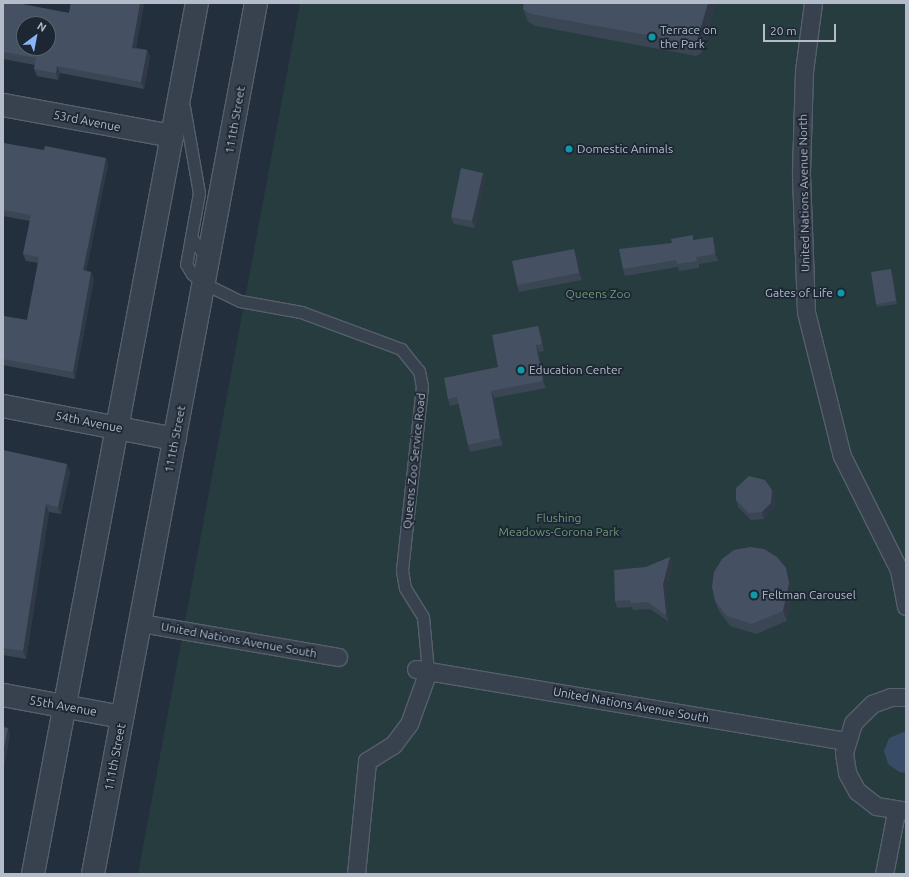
<!DOCTYPE html>
<style>
body{margin:0}
#map{position:relative;width:909px;height:877px;overflow:hidden;background:#242f3e;font-family:Ubuntu,sans-serif}
div>[style]{position:absolute}
[style*='--x']{left:calc(var(--x)*1px);top:calc(var(--y)*1px);width:calc(var(--w)*1px);rotate:calc(var(--a)*1deg)}
.green>*{inset:0;background:#263c3f}
.water>*{inset:0;background:#394c67}
.roads{filter:drop-shadow(1px 0 #565f6c) drop-shadow(-1px 0 #565f6c) drop-shadow(0 1px #565f6c) drop-shadow(0 -1px #565f6c)}
.service>*{height:11px;margin:-5.5px;padding:0 5.5px;transform-origin:5.5px;border-radius:5.5px;background:#38414e}
.pedestrian>*{height:17px;margin:-8.5px;padding:0 8.5px;transform-origin:8.5px;border-radius:8.5px;background:#38414e}
.minor>*{height:22px;margin:-11px;padding:0 11px;transform-origin:11px;border-radius:11px;background:#38414e}
.wall>*{inset:0;background:#3b4654}
.shaded-wall>*{inset:0;background:#303945}
.building>*{inset:0;background:#455162}
.dots>*{width:11px;height:11px;translate:-50% -50%;box-sizing:border-box;border:2px solid #1d2633;border-radius:50%}
span{translate:-50% -50%;white-space:nowrap;text-align:center;line-height:1.15;-webkit-text-stroke:3.5px #1d2633;paint-order:stroke}
.poi-label{font-size:12px;color:#b4bcc9}
.left{translate:0 -50%;text-align:left}
.right{translate:-100% -50%;text-align:right}
.street-label{font-size:12px;color:#b4bcc9}
.park-label{font-size:12px;color:#6b9a76}
.frame{position:absolute;inset:0;border:4px solid #b4bcc9;pointer-events:none}
.north{position:absolute;left:16px;top:16px;width:40px;height:40px;box-sizing:border-box;background:#1d2633;border:1px solid #59626f;border-radius:50%;rotate:32deg;font-size:11px;font-weight:700;line-height:16px;text-align:center;color:#b4bcc9}
.north::after{content:'';display:block;margin:auto;width:14px;height:18px;background:#8ab4f8;clip-path:polygon(50% 0,100% 100%,50% 72%,0 100%)}
.scale{position:absolute;left:763px;top:24px;width:73px;height:18px;box-sizing:border-box;border:2px solid #b4bcc9;border-top:0;padding-left:5px;font-size:12px;line-height:14px;white-space:nowrap;color:#b4bcc9;-webkit-text-stroke:3px #1d2633;paint-order:stroke}
</style>
<div id="map">
<div class="green">
<i style="clip-path:polygon(300px 3px,906px 3px,906px 874px,138px 874px)"></i>
</div>
<div class="water">
<i style="clip-path:polygon(906px 731px,906px 773px,899px 772px,888px 764px,884px 751px,889px 738px)"></i>
</div>
<div class="roads">
<div class="service">
<i style="--x:184;--y:107;--w:87;--a:80.1"></i>
<i style="--x:199;--y:193;--w:45;--a:100.3"></i>
<i style="--x:191;--y:237;--w:17;--a:54"></i>
<i style="--x:201;--y:251;--w:10;--a:17"></i>
<i style="--x:191;--y:237;--w:27;--a:100"></i>
<i style="--x:186;--y:264;--w:12;--a:59"></i>
<i style="--x:192;--y:274;--w:16;--a:38"></i>
<i style="--x:205;--y:284;--w:39;--a:26"></i>
<i style="--x:240;--y:301;--w:62;--a:10.2"></i>
<i style="--x:301;--y:312;--w:107;--a:20.3"></i>
<i style="--x:401;--y:349;--w:28;--a:51"></i>
<i style="--x:419;--y:371;--w:15;--a:79"></i>
<i style="--x:422;--y:386;--w:186;--a:96.2"></i>
<i style="--x:402;--y:571;--w:17;--a:80"></i>
<i style="--x:405;--y:588;--w:34;--a:58"></i>
<i style="--x:423;--y:617;--w:54;--a:84.7"></i>
</div>
<div class="pedestrian">
<i style="--x:813;--y:3;--w:69;--a:97.5"></i>
<i style="--x:804;--y:71;--w:104;--a:91.7"></i>
<i style="--x:801;--y:175;--w:137;--a:87.9"></i>
<i style="--x:806;--y:312;--w:148;--a:76"></i>
<i style="--x:842;--y:456;--w:127;--a:63.4"></i>
<i style="--x:899;--y:570;--w:37;--a:79"></i>
<i style="--x:141;--y:623;--w:200;--a:9.8"></i>
<i style="--x:416;--y:669;--w:435;--a:9.5"></i>
<i style="--x:906;--y:697;--w:15;--a:180"></i>
<i style="--x:891;--y:697;--w:20;--a:160"></i>
<i style="--x:872;--y:704;--w:27;--a:135"></i>
<i style="--x:853;--y:723;--w:31;--a:107"></i>
<i style="--x:844;--y:753;--w:20;--a:81"></i>
<i style="--x:847;--y:773;--w:21;--a:61"></i>
<i style="--x:857;--y:791;--w:24;--a:38"></i>
<i style="--x:876;--y:806;--w:30;--a:9"></i>
<i style="--x:356;--y:874;--w:114;--a:-84.4"></i>
<i style="--x:367;--y:761;--w:31;--a:-32"></i>
<i style="--x:393;--y:745;--w:26;--a:-53"></i>
<i style="--x:409;--y:724;--w:56;--a:-70.3"></i>
<i style="--x:884;--y:874;--w:63;--a:-79"></i>
</div>
<div class="minor">
<i style="--x:3;--y:105;--w:172;--a:10.4"></i>
<i style="--x:3;--y:406;--w:175;--a:10.9"></i>
<i style="--x:3;--y:695;--w:121;--a:10.5"></i>
<i style="--x:33;--y:874;--w:886;--a:-79.34"></i>
<i style="--x:93;--y:874;--w:886;--a:-79.4"></i>
</div>
</div>
<div class="wall">
<i style="clip-path:polygon(3px 3px,69px 13px,71px 3px,144px 3px,136px 48px,147px 50px,150px 57px,144px 89px,60px 73px,58px 80px,37px 76px,34px 69px,35px 65px,3px 59px)"></i>
<i style="clip-path:polygon(524px 3px,715px 3px,702px 53px,696px 56px,536px 26px,528px 22px,523px 9px)"></i>
<i style="clip-path:polygon(3px 143px,108px 165px,86px 271px,94px 279px,75px 379px,3px 365px,3px 316px,27px 320px,38px 263px,26px 261px,23px 254px,30px 221px,3px 216px)"></i>
<i style="clip-path:polygon(483px 173px,485px 180px,475px 228px,454px 224px,451px 217px)"></i>
<i style="clip-path:polygon(694px 240px,715px 244px,718px 261px,699px 264px,699px 268px,679px 271px,678px 267px,625px 276px,623px 269px)"></i>
<i style="clip-path:polygon(574px 249px,577px 256px,582px 280px,519px 292px,517px 285px)"></i>
<i style="clip-path:polygon(893px 273px,897px 304px,877px 307px,876px 304px)"></i>
<i style="clip-path:polygon(538px 326px,541px 333px,544px 351px,539px 352px,546px 388px,494px 398px,503px 445px,470px 452px,468px 445px,459px 404px,450px 406px,448px 399px,498px 367px)"></i>
<i style="clip-path:polygon(3px 450px,70px 472px,61px 514px,49px 512px,26px 659px,3px 655px)"></i>
<i style="clip-path:polygon(772px 490px,775px 497px,774px 510px,764px 519px,751px 520px,738px 507px,736px 500px)"></i>
<i style="clip-path:polygon(670px 557px,673px 564px,666px 591px,669px 622px,650px 609px,633px 610px,632px 607px,617px 608px,615px 601px,646px 567px)"></i>
<i style="clip-path:polygon(789px 578px,793px 593px,787px 621px,756px 634px,730px 626px,719px 611px,715px 601px)"></i>
</div>
<div class="shaded-wall">
<i style="clip-path:polygon(140px 3px,144px 3px,135px 54px,132px 48px)"></i>
<i style="clip-path:polygon(708px 3px,715px 3px,702px 53px,697px 40px)"></i>
<i style="clip-path:polygon(147px 50px,150px 57px,144px 89px,141px 82px)"></i>
<i style="clip-path:polygon(57px 66px,60px 73px,58px 80px,56px 73px)"></i>
<i style="clip-path:polygon(106px 158px,108px 165px,85px 277px,83px 270px)"></i>
<i style="clip-path:polygon(483px 173px,485px 180px,475px 228px,472px 221px)"></i>
<i style="clip-path:polygon(713px 237px,715px 244px,718px 261px,715px 254px)"></i>
<i style="clip-path:polygon(574px 249px,577px 256px,582px 280px,579px 273px)"></i>
<i style="clip-path:polygon(891px 269px,893px 273px,897px 304px,896px 301px)"></i>
<i style="clip-path:polygon(91px 272px,94px 279px,75px 379px,73px 372px)"></i>
<i style="clip-path:polygon(538px 326px,541px 333px,544px 351px,542px 344px)"></i>
<i style="clip-path:polygon(536px 345px,539px 352px,546px 388px,543px 381px)"></i>
<i style="clip-path:polygon(491px 391px,494px 398px,503px 445px,500px 438px)"></i>
<i style="clip-path:polygon(67px 464px,70px 472px,61px 514px,58px 507px)"></i>
<i style="clip-path:polygon(772px 490px,775px 497px,774px 510px,764px 519px,762px 512px)"></i>
<i style="clip-path:polygon(46px 504px,49px 512px,26px 659px,23px 651px)"></i>
<i style="clip-path:polygon(670px 557px,673px 564px,666px 591px,669px 622px,666px 615px,663px 584px)"></i>
<i style="clip-path:polygon(786px 568px,789px 578px,793px 593px,787px 621px,783px 611px)"></i>
<i style="clip-path:polygon(8px 728px,10px 735px,3px 774px,3px 754px)"></i>
</div>
<div class="building">
<i style="clip-path:polygon(evenodd,3px 3px,17px 3px,69px 13px,71px 3px,140px 3px,132px 48px,147px 50px,141px 82px,57px 66px,56px 73px,34px 69px,36px 58px,3px 52px,3px 3px,24px 24px,48px 24px,48px 48px,24px 48px,24px 24px)"></i>
<i style="clip-path:polygon(524px 3px,708px 3px,697px 40px,691px 43px,531px 14px,523px 9px)"></i>
<i style="clip-path:polygon(3px 143px,44px 150px,45px 146px,106px 158px,83px 270px,91px 272px,73px 372px,3px 359px,3px 316px,27px 320px,39px 257px,23px 254px,31px 215px,3px 210px)"></i>
<i style="clip-path:polygon(461px 168px,483px 173px,472px 221px,451px 217px)"></i>
<i style="clip-path:polygon(693px 235px,693px 240px,713px 237px,715px 254px,696px 257px,697px 261px,677px 264px,676px 260px,623px 269px,619px 249px,672px 243px,671px 239px)"></i>
<i style="clip-path:polygon(574px 249px,579px 273px,517px 285px,512px 261px)"></i>
<i style="clip-path:polygon(891px 269px,896px 301px,876px 304px,871px 272px)"></i>
<i style="clip-path:polygon(538px 326px,542px 344px,536px 345px,543px 381px,491px 391px,500px 438px,468px 445px,457px 397px,448px 399px,444px 378px,498px 367px,492px 335px)"></i>
<i style="clip-path:polygon(3px 450px,67px 464px,58px 507px,46px 504px,23px 651px,3px 648px)"></i>
<i style="clip-path:polygon(749px 476px,765px 480px,772px 490px,771px 503px,762px 512px,749px 513px,736px 500px,736px 488px)"></i>
<i style="clip-path:polygon(750px 547px,764px 549px,777px 557px,786px 568px,789px 583px,783px 611px,752px 624px,727px 616px,715px 601px,712px 587px,714px 572px,722px 559px,734px 550px)"></i>
<i style="clip-path:polygon(670px 557px,663px 584px,666px 615px,648px 602px,631px 603px,630px 600px,615px 601px,614px 570px,646px 567px)"></i>
<i style="clip-path:polygon(3px 727px,8px 728px,3px 754px)"></i>
</div>
<div class="dots">
<i style="left:652px;top:37px;background:#0f9aa8"></i>
<i style="left:569px;top:149px;background:#0f9aa8"></i>
<i style="left:841px;top:293px;background:#0f9aa8"></i>
<i style="left:521px;top:370px;background:#0f9aa8"></i>
<i style="left:754px;top:595px;background:#0f9aa8"></i>
</div>
<div class="poi-label">
<span class="left" style="left:660px;top:37px">Terrace on<br>the Park</span>
<span class="left" style="left:577px;top:149px">Domestic Animals</span>
<span class="right" style="left:833px;top:293px">Gates of Life</span>
<span class="left" style="left:529px;top:370px">Education Center</span>
<span class="left" style="left:762px;top:595px">Feltman Carousel</span>
</div>
<div class="street-label">
<span style="left:235px;top:120px;rotate:-80deg">111th Street</span>
<span style="left:87px;top:121px;rotate:11deg">53rd Avenue</span>
<span style="left:804px;top:193px;rotate:-91deg">United Nations Avenue North</span>
<span style="left:89px;top:422px;rotate:11deg">54th Avenue</span>
<span style="left:175px;top:439px;rotate:-79deg">111th Street</span>
<span style="left:414px;top:461px;rotate:-84deg">Queens Zoo Service Road</span>
<span style="left:239px;top:640px;rotate:10deg">United Nations Avenue South</span>
<span style="left:631px;top:705px;rotate:10deg">United Nations Avenue South</span>
<span style="left:63px;top:706px;rotate:10deg">55th Avenue</span>
<span style="left:115px;top:757px;rotate:-79deg">111th Street</span>
</div>
<div class="park-label">
<span style="left:598px;top:294px">Queens Zoo</span>
<span style="left:559px;top:525px">Flushing<br>Meadows-Corona Park</span>
</div>
<div class="frame"></div>
<div class="north">N</div>
<div class="scale">20 m</div>
</div>
